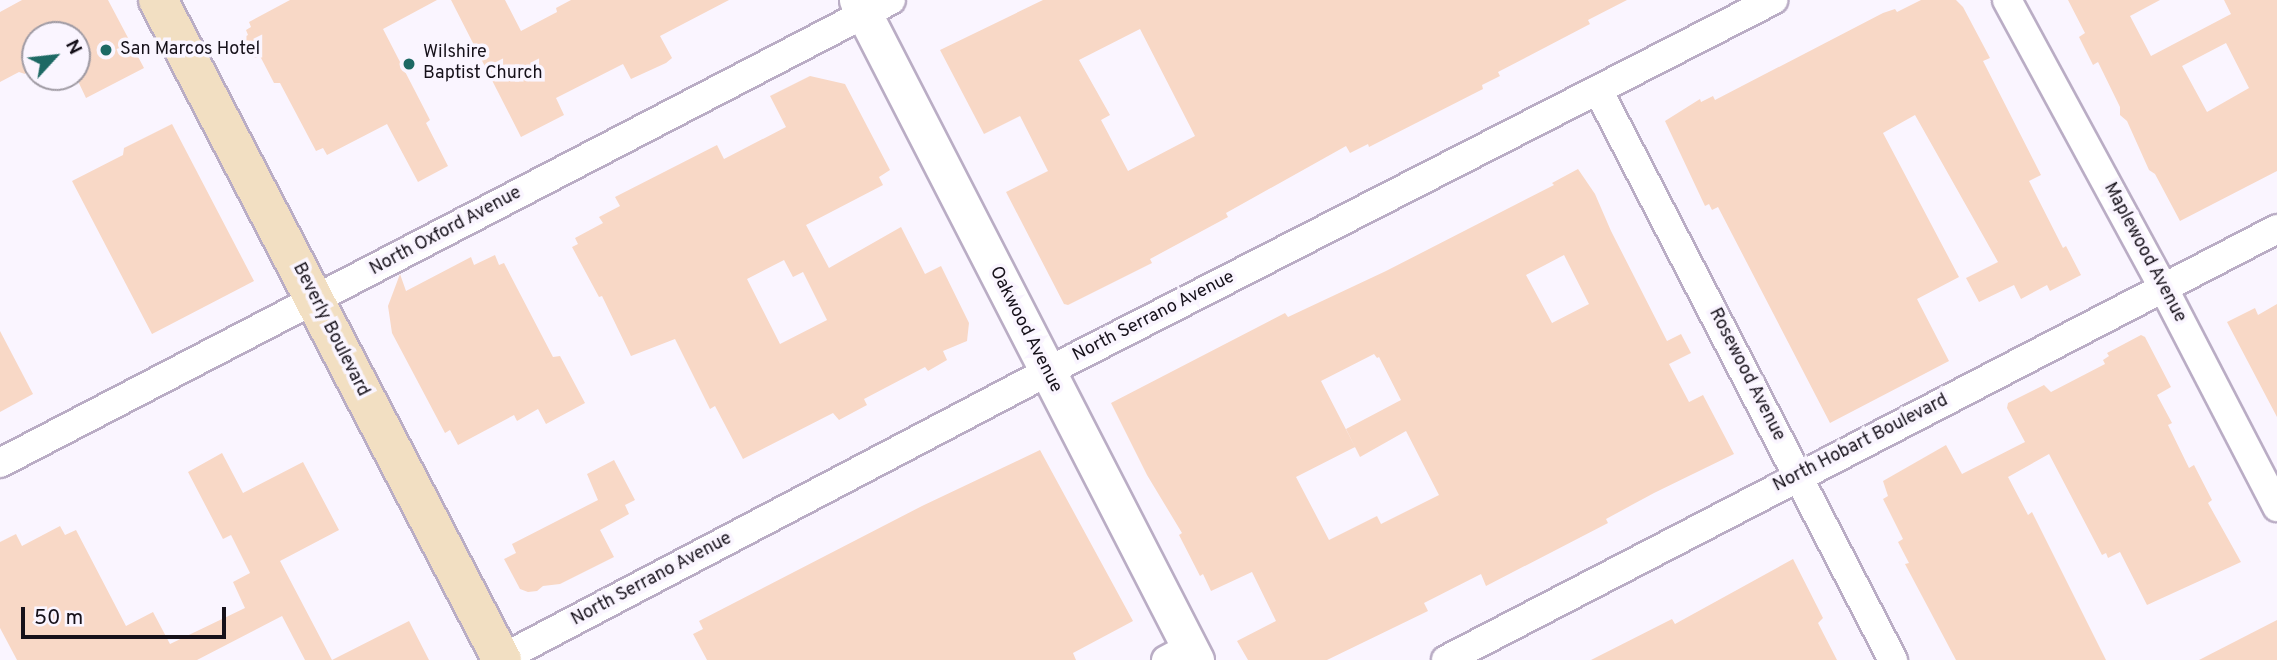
<!DOCTYPE html>
<style>
body{margin:0}
#map{position:relative;width:2277px;height:660px;overflow:hidden;background:#faf5ff;font-family:Overpass,sans-serif}
div>[style]{position:absolute}
[style*='--x']{left:calc(var(--x)*1px);top:calc(var(--y)*1px);width:calc(var(--w)*1px);rotate:calc(var(--a)*1deg)}
.building>*{inset:0;background:#f8d8c6}
.roads{filter:drop-shadow(2px 0 #baadc5) drop-shadow(-2px 0 #baadc5) drop-shadow(0 2px #baadc5) drop-shadow(0 -2px #baadc5)}
.minor>*{height:28px;margin:-14px;padding:0 14px;transform-origin:14px;border-radius:14px;background:#fff}
.tertiary>*{height:35px;margin:-17.5px;padding:0 17.5px;transform-origin:17.5px;border-radius:17.5px;background:#fff}
.secondary>*{height:38px;margin:-19px;padding:0 19px;transform-origin:19px;border-radius:19px;background:#f2dfc2}
.dots>*{width:19px;height:19px;translate:-50% -50%;box-sizing:border-box;border:4px solid #faf5ff;border-radius:50%}
span{translate:-50% -50%;white-space:nowrap;text-align:center;line-height:1.15;-webkit-text-stroke:7px #faf5ff;paint-order:stroke}
.poi-label{font-size:18px;color:#16111a}
.left{translate:0 -50%;text-align:left}
.street-label{font-size:18px;color:#16111a}
.north{position:absolute;left:21px;top:21px;width:70px;height:70px;box-sizing:border-box;background:#faf5ff;border:2px solid #9f9aa3;border-radius:50%;rotate:63deg;font-size:19px;font-weight:700;line-height:28px;text-align:center;color:#16111a}
.north::after{content:'';display:block;margin:auto;width:24px;height:32px;background:#1d6964;clip-path:polygon(50% 0,100% 100%,50% 72%,0 100%)}
.scale{position:absolute;left:21px;top:607px;width:205px;height:32px;box-sizing:border-box;border:4px solid #16111a;border-top:0;padding-left:9px;font-size:21px;line-height:24px;white-space:nowrap;color:#16111a;-webkit-text-stroke:5px #faf5ff;paint-order:stroke}
</style>
<div id="map">
<div class="building">
<i style="clip-path:polygon(22px 0,108px 0,144px 68px,86px 98px,77px 79px,77px 35px,35px 35px,35px 66px,30px 66px,25px 74px,19px 72px,0 82px,0 12px)"></i>
<i style="clip-path:polygon(290px 0,437px 0,383px 29px,430px 120px,426px 123px,448px 166px,418px 182px,387px 124px,327px 155px,323px 148px,316px 151px,280px 83px,274px 83px,260px 56px,255px 58px,244px 37px,248px 35px,246px 30px,251px 27px,249px 22px)"></i>
<i style="clip-path:polygon(451px 0,505px 0,521px 31px,557px 12px,556px 8px,571px 0,729px 0,660px 36px,672px 58px,666px 63px,631px 79px,623px 64px,556px 98px,564px 115px,521px 137px)"></i>
<i style="clip-path:polygon(evenodd,1043px 0,1627px 0,1588px 20px,1590px 24px,1498px 72px,1500px 76px,1482px 85px,1483px 89px,1369px 147px,1368px 144px,1350px 153px,1346px 146px,1226px 213px,1228px 217px,1150px 259px,1152px 263px,1068px 305px,1064px 304px,1006px 192px,1048px 171px,1020px 116px,984px 134px,940px 50px,1043px 0,1140px 29px,1195px 136px,1128px 171px,1101px 120px,1110px 115px,1079px 60px,1140px 29px)"></i>
<i style="clip-path:polygon(1921px 0,1956px 0,1963px 7px,1990px 58px,1983px 61px,2041px 175px,2029px 181px,2063px 248px,2066px 246px,2081px 275px,2050px 291px,2047px 285px,2021px 299px,2014px 285px,1979px 302px,1966px 278px,1998px 262px,1915px 115px,1883px 133px,1959px 277px,1917px 299px,1949px 361px,1830px 423px,1718px 207px,1712px 210px,1709px 204px,1705px 206px,1665px 121px,1700px 99px,1701px 102px,1713px 96px,1715px 100px,1883px 13px,1895px 9px,1897px 12px)"></i>
<i style="clip-path:polygon(evenodd,2068px 0,2160px 0,2130px 16px,2151px 56px,2231px 14px,2224px 0,2277px 0,2277px 171px,2180px 221px,2155px 174px,2149px 170px,2127px 121px,2120px 115px,2120px 107px,2098px 62px,2093px 65px,2079px 37px,2085px 33px,2068px 0,2226px 43px,2249px 88px,2207px 112px,2182px 66px,2226px 43px)"></i>
<i style="clip-path:polygon(evenodd,810px 76px,845px 84px,890px 170px,879px 177px,883px 185px,806px 225px,829px 268px,901px 227px,925px 274px,941px 266px,969px 323px,967px 341px,943px 351px,947px 360px,928px 371px,925px 367px,864px 399px,867px 405px,839px 420px,833px 413px,743px 459px,715px 406px,710px 409px,675px 339px,631px 356px,602px 296px,599px 297px,572px 247px,578px 244px,575px 238px,603px 223px,599px 217px,620px 206px,615px 197px,717px 145px,724px 159px,786px 127px,770px 96px,810px 76px,784px 260px,793px 277px,803px 272px,827px 320px,780px 344px,747px 279px,784px 260px)"></i>
<i style="clip-path:polygon(172px 124px,254px 281px,152px 334px,72px 181px,123px 155px,124px 148px)"></i>
<i style="clip-path:polygon(evenodd,1578px 169px,1595px 194px,1611px 231px,1667px 341px,1681px 334px,1691px 353px,1669px 364px,1689px 402px,1703px 395px,1734px 454px,1654px 493px,1606px 519px,1608px 523px,1486px 586px,1481px 574px,1424px 603px,1428px 611px,1327px 660px,1248px 660px,1237px 641px,1276px 621px,1252px 572px,1211px 591px,1203px 574px,1200px 576px,1179px 535px,1182px 533px,1147px 475px,1111px 403px,1285px 313px,1288px 317px,1386px 271px,1554px 185px,1552px 183px,1578px 169px,1564px 255px,1589px 304px,1552px 323px,1526px 275px,1564px 255px,1578px 169px,1374px 354px,1377px 358px,1379px 357px,1401px 400px,1346px 429px,1360px 457px,1406px 431px,1439px 495px,1381px 524px,1377px 516px,1329px 540px,1296px 477px,1355px 447px,1321px 381px,1374px 354px)"></i>
<i style="clip-path:polygon(495px 255px,499px 265px,504px 263px,553px 357px,560px 356px,585px 403px,546px 424px,538px 409px,517px 421px,514px 415px,458px 445px,450px 430px,445px 433px,392px 333px,388px 306px,400px 274px,406px 291px,471px 257px,474px 265px)"></i>
<i style="clip-path:polygon(2277px 304px,2277px 417px,2227px 322px,2255px 308px,2258px 315px)"></i>
<i style="clip-path:polygon(0 331px,33px 394px,0 412px)"></i>
<i style="clip-path:polygon(2141px 335px,2145px 337px,2171px 387px,2157px 395px,2172px 423px,2168px 425px,2189px 468px,2194px 465px,2212px 500px,2208px 503px,2241px 562px,2147px 605px,2120px 552px,2108px 558px,2106px 553px,2102px 555px,2049px 454px,2008px 477px,2028px 515px,2032px 512px,2106px 660px,1956px 660px,1905px 564px,1909px 563px,1898px 542px,1903px 539px,1883px 499px,1888px 496px,1883px 481px,1946px 445px,1962px 474px,2025px 442px,2007px 408px,2008px 403px,2044px 385px,2051px 392px,2105px 364px,2103px 360px,2109px 356px,2107px 353px)"></i>
<i style="clip-path:polygon(1040px 450px,1133px 621px,1073px 653px,1076px 660px,707px 660px,693px 634px,703px 629px,699px 621px,922px 506px)"></i>
<i style="clip-path:polygon(222px 453px,243px 493px,303px 462px,339px 530px,280px 561px,332px 660px,409px 621px,429px 660px,305px 660px,282px 616px,197px 660px,17px 660px,0 628px,0 542px,16px 534px,22px 546px,60px 526px,65px 535px,76px 530px,126px 626px,153px 612px,170px 644px,245px 608px,233px 582px,250px 573px,231px 535px,223px 539px,188px 472px)"></i>
<i style="clip-path:polygon(614px 460px,635px 500px,625px 505px,629px 514px,600px 530px,614px 557px,560px 584px,543px 586px,537px 591px,528px 592px,520px 589px,504px 559px,516px 553px,512px 544px,598px 500px,587px 474px)"></i>
<i style="clip-path:polygon(1793px 559px,1823px 618px,1818px 623px,1837px 660px,1591px 660px,1672px 619px,1675px 624px)"></i>
<i style="clip-path:polygon(2277px 620px,2277px 660px,2199px 660px)"></i>
</div>
<div class="roads">
<div class="minor">
<i style="--x:2007;--y:0;--w:327;--a:61.5"></i>
<i style="--x:2163;--y:287;--w:248;--a:62.6"></i>
<i style="--x:1598;--y:90;--w:642;--a:62.64"></i>
<i style="--x:0;--y:463;--w:1004;--a:-27.46"></i>
<i style="--x:501;--y:659;--w:645;--a:-27.72"></i>
<i style="--x:1072;--y:359;--w:788;--a:-27.12"></i>
<i style="--x:1166;--y:660;--w:26;--a:-28"></i>
<i style="--x:1446;--y:660;--w:936;--a:-27.41"></i>
</div>
<div class="tertiary">
<i style="--x:857;--y:0;--w:742;--a:62.81"></i>
</div>
<div class="secondary">
<i style="--x:158;--y:0;--w:744;--a:62.47"></i>
</div>
</div>
<div class="dots">
<i style="left:106px;top:50px;background:#1d6964"></i>
<i style="left:409px;top:64px;background:#1d6964"></i>
</div>
<div class="poi-label">
<span class="left" style="left:120px;top:50px">San Marcos Hotel</span>
<span class="left" style="left:423px;top:64px">Wilshire<br>Baptist Church</span>
</div>
<div class="street-label">
<span style="left:446px;top:232px;rotate:-28deg">North Oxford Avenue</span>
<span style="left:2144px;top:253px;rotate:62deg">Maplewood Avenue</span>
<span style="left:1154px;top:317px;rotate:-27deg">North Serrano Avenue</span>
<span style="left:330px;top:330px;rotate:63deg">Beverly Boulevard</span>
<span style="left:1025px;top:330px;rotate:63deg">Oakwood Avenue</span>
<span style="left:1746px;top:375px;rotate:63deg">Rosewood Avenue</span>
<span style="left:1861px;top:444px;rotate:-27deg">North Hobart Boulevard</span>
<span style="left:652px;top:580px;rotate:-28deg">North Serrano Avenue</span>
</div>
<div class="north">N</div>
<div class="scale">50 m</div>
</div>
